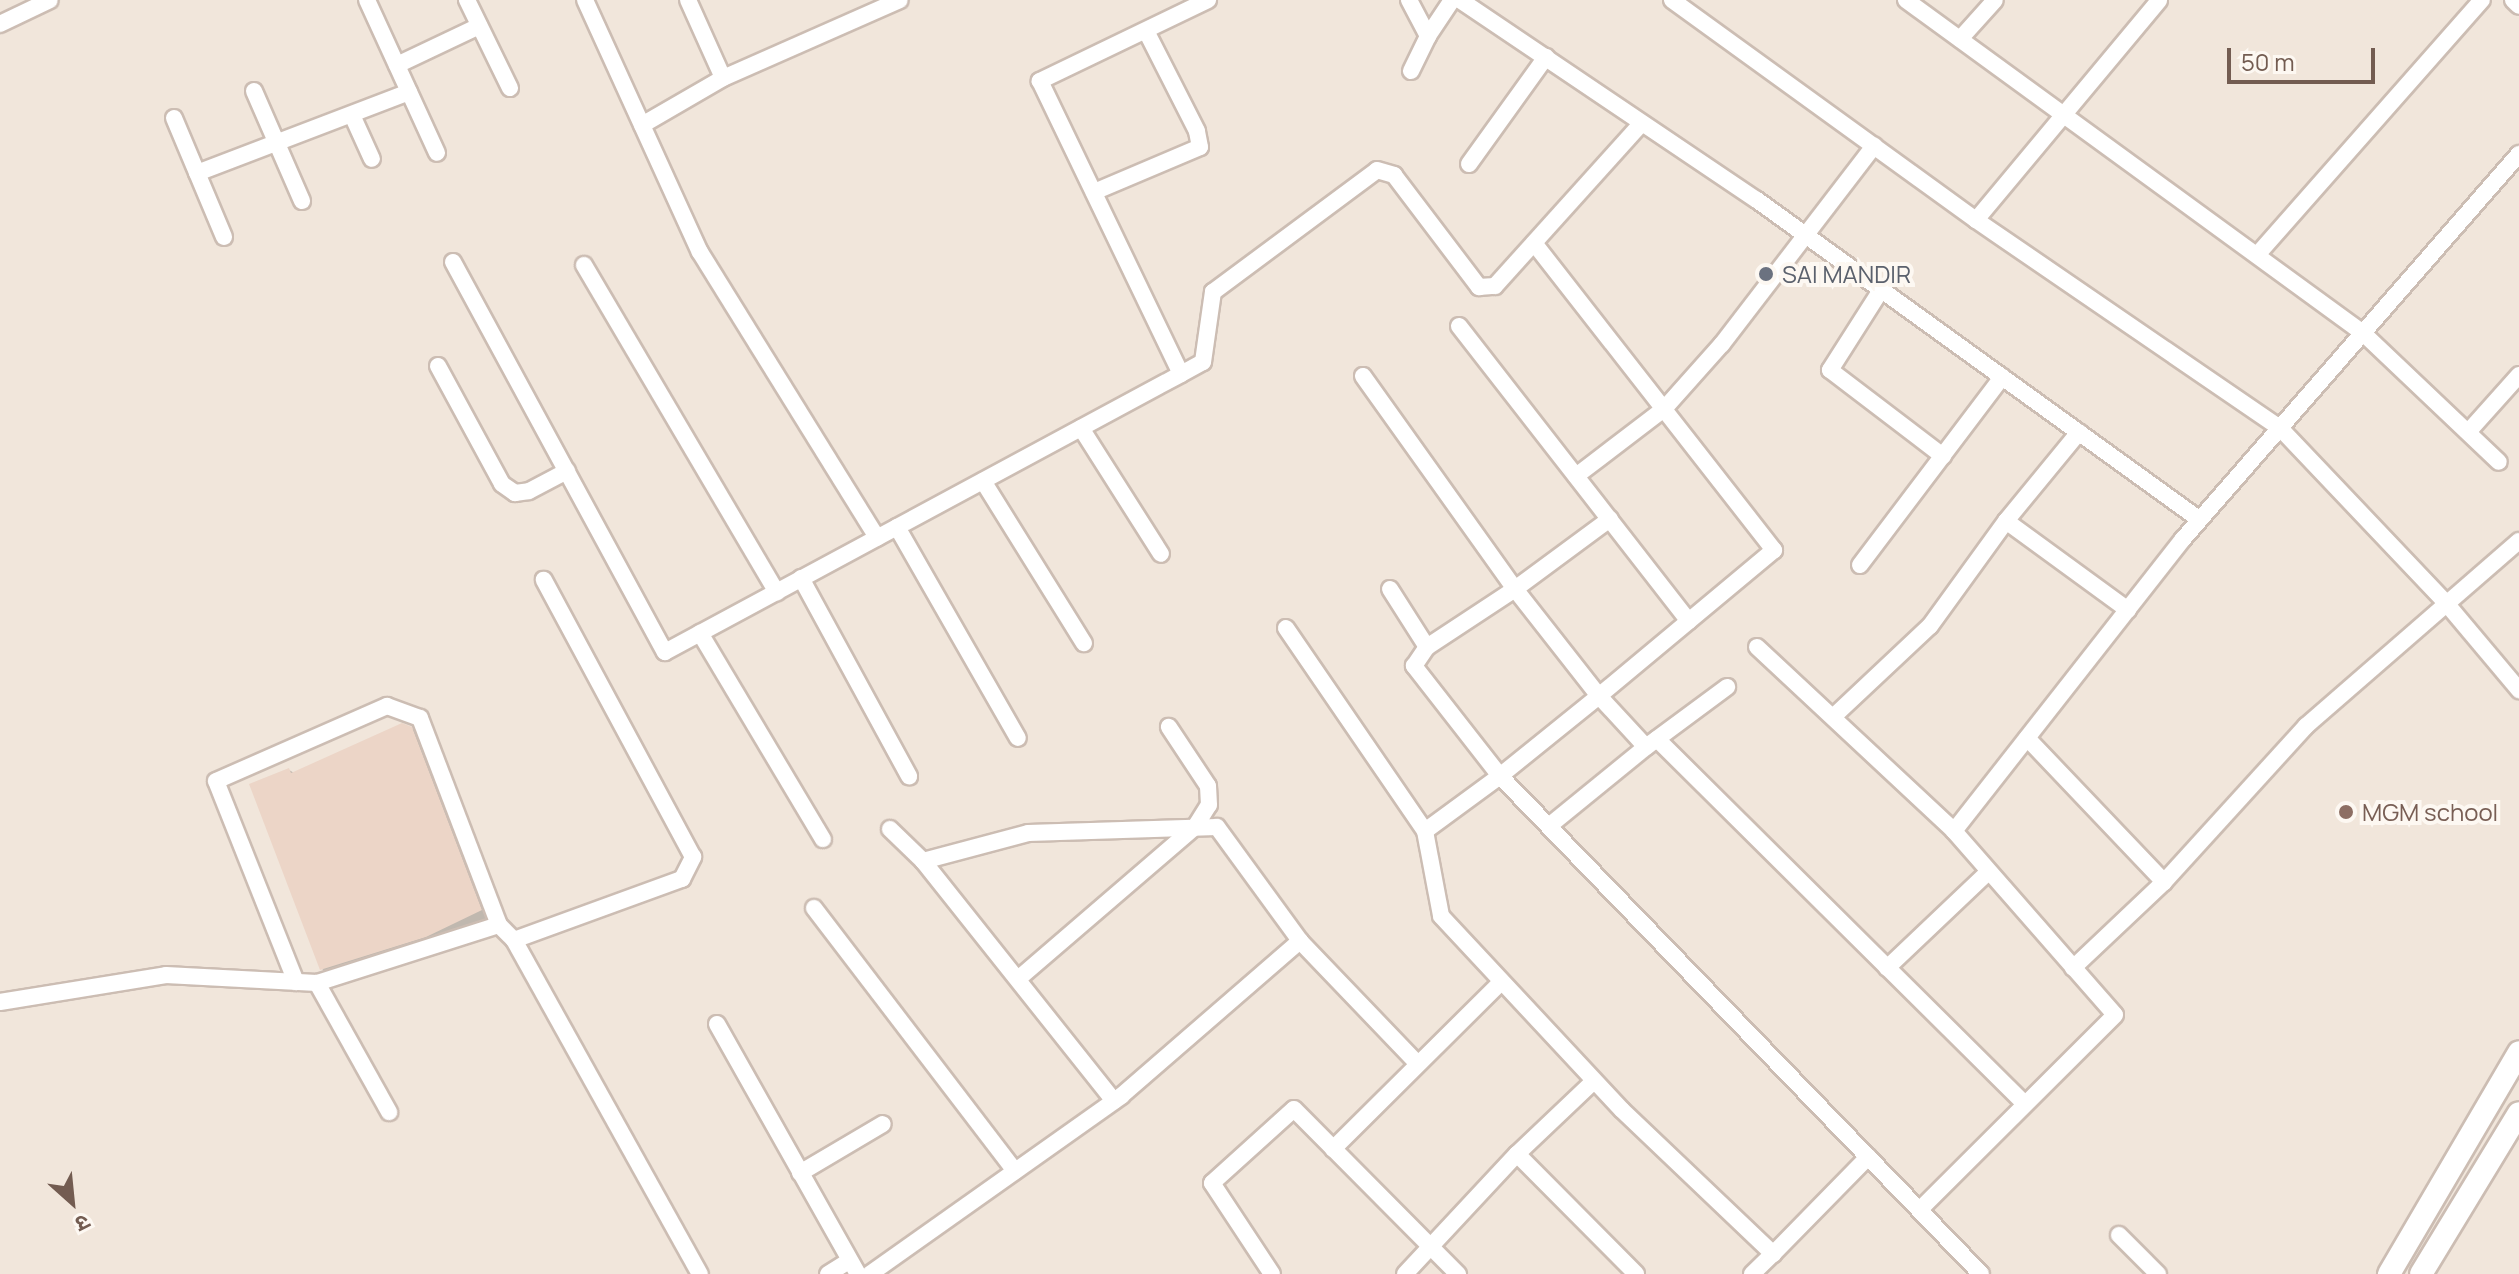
<!DOCTYPE html>
<meta charset="utf-8">
<style>
body{margin:0}
#map{position:relative;width:2519px;height:1274px;overflow:hidden;background:#faf4ec;font-family:Manrope,"Noto Sans Devanagari",sans-serif}
div>[style]{position:absolute}
[style*='--x']{left:calc(var(--x)*1px);top:calc(var(--y)*1px);width:calc(var(--w)*1px);rotate:calc(var(--a)*1deg)}
.residential>*{inset:0;background:#f1e6db}
.shadow>*{inset:0;background:#0003}
.building>*{inset:0;background:#ecd5c7}
.roads{filter:drop-shadow(2px 0 #ccbdb3) drop-shadow(-2px 0 #ccbdb3) drop-shadow(0 2px #ccbdb3) drop-shadow(0 -2px #ccbdb3)}
.street>*{height:16px;margin:-8px;padding:0 8px;transform-origin:8px;border-radius:8px;background:#fff}
.secondary>*{height:22px;margin:-11px;padding:0 11px;transform-origin:11px;border-radius:11px;background:#fff}
.dots>*{width:22px;height:22px;translate:-50% -50%;box-sizing:border-box;border:4px solid #fdf8f2;border-radius:50%}
span{translate:-50% -50%;white-space:nowrap;text-align:center;line-height:1.15;-webkit-text-stroke:8px #fdf8f2;paint-order:stroke}
.worship-label{font-size:24px;color:#5b616d}
.left{translate:0 -50%;text-align:left}
.education-label{font-size:24px;color:#785e54}
.north{position:absolute;left:32px;top:1162px;width:80px;height:80px;-webkit-text-stroke:6px #fdf8f2;paint-order:stroke;rotate:153deg;font-size:22px;font-weight:700;line-height:32px;text-align:center;color:#735c51}
.north::after{content:'';display:block;margin:auto;width:28px;height:36px;background:#735c51;clip-path:polygon(50% 0,100% 100%,50% 72%,0 100%)}
.scale{position:absolute;left:2227px;top:48px;width:148px;height:36px;box-sizing:border-box;border:4px solid #735c51;border-top:0;padding-left:10px;font-size:24px;line-height:28px;white-space:nowrap;color:#735c51;-webkit-text-stroke:6px #fdf8f2;paint-order:stroke}
</style>
<div id="map">
<div class="residential">
<i style="clip-path:polygon(0 0,2519px 0,2519px 1274px,0 1274px)"></i>
</div>
<div class="shadow">
<i style="clip-path:polygon(411px 728px,422px 735px,492px 916px,438px 942px,333px 976px,322px 969px,251px 785px,289px 770px,296px 774px)"></i>
</div>
<div class="building">
<i style="clip-path:polygon(402px 723px,412px 727px,482px 910px,426px 937px,320px 970px,249px 784px,289px 768px,291px 773px)"></i>
</div>
<div class="roads">
<div class="street">
<i style="--x:367;--y:0;--w:168;--a:65.4"></i>
<i style="--x:467;--y:0;--w:98;--a:64"></i>
<i style="--x:585;--y:0;--w:277;--a:65.5"></i>
<i style="--x:700;--y:252;--w:336;--a:58.2"></i>
<i style="--x:688;--y:0;--w:85;--a:65.8"></i>
<i style="--x:1208;--y:0;--w:187;--a:154.3"></i>
<i style="--x:1040;--y:81;--w:325;--a:64.3"></i>
<i style="--x:1181;--y:374;--w:25;--a:-29"></i>
<i style="--x:1203;--y:362;--w:71;--a:-81.9"></i>
<i style="--x:1213;--y:292;--w:204;--a:-36.6"></i>
<i style="--x:1377;--y:170;--w:18;--a:16"></i>
<i style="--x:1394;--y:175;--w:141;--a:52.8"></i>
<i style="--x:1479;--y:287;--w:16;--a:-4"></i>
<i style="--x:1495;--y:286;--w:219;--a:-48"></i>
<i style="--x:1409;--y:0;--w:41;--a:62.2"></i>
<i style="--x:1428;--y:36;--w:43;--a:-56.3"></i>
<i style="--x:1460;--y:0;--w:358;--a:34"></i>
<i style="--x:1757;--y:200;--w:546;--a:35.84"></i>
<i style="--x:1672;--y:0;--w:375;--a:35.9"></i>
<i style="--x:1976;--y:220;--w:286;--a:-50.2"></i>
<i style="--x:1906;--y:0;--w:565;--a:36.08"></i>
<i style="--x:2363;--y:333;--w:187;--a:43.5"></i>
<i style="--x:2513;--y:0;--w:8;--a:45"></i>
<i style="--x:0;--y:24;--w:55;--a:-25.6"></i>
<i style="--x:1960;--y:39;--w:52;--a:-48.1"></i>
<i style="--x:397;--y:65;--w:91;--a:-25.4"></i>
<i style="--x:1411;--y:71;--w:39;--a:-64"></i>
<i style="--x:254;--y:91;--w:120;--a:66.4"></i>
<i style="--x:352;--y:115;--w:48;--a:65.6"></i>
<i style="--x:174;--y:118;--w:129;--a:67.2"></i>
<i style="--x:642;--y:125;--w:94;--a:-30.1"></i>
<i style="--x:723;--y:78;--w:193;--a:-23.8"></i>
<i style="--x:1469;--y:164;--w:132;--a:-54.3"></i>
<i style="--x:197;--y:173;--w:227;--a:-20.9"></i>
<i style="--x:1094;--y:192;--w:115;--a:-23"></i>
<i style="--x:1200;--y:147;--w:16;--a:-101"></i>
<i style="--x:1197;--y:131;--w:112;--a:-117"></i>
<i style="--x:1976;--y:220;--w:368;--a:34.4"></i>
<i style="--x:2280;--y:428;--w:241;--a:46.5"></i>
<i style="--x:2446;--y:603;--w:114;--a:50"></i>
<i style="--x:1534;--y:243;--w:390;--a:52"></i>
<i style="--x:1774;--y:550;--w:228;--a:140.2"></i>
<i style="--x:1599;--y:696;--w:69;--a:47.3"></i>
<i style="--x:1646;--y:747;--w:101;--a:-36.5"></i>
<i style="--x:2257;--y:255;--w:340;--a:-48.6"></i>
<i style="--x:453;--y:262;--w:444;--a:61.5"></i>
<i style="--x:665;--y:652;--w:586;--a:-28.31"></i>
<i style="--x:584;--y:265;--w:380;--a:59.5"></i>
<i style="--x:1881;--y:290;--w:95;--a:122.5"></i>
<i style="--x:1830;--y:370;--w:142;--a:37.3"></i>
<i style="--x:1459;--y:326;--w:374;--a:52.1"></i>
<i style="--x:438;--y:366;--w:134;--a:61.5"></i>
<i style="--x:502;--y:484;--w:16;--a:35"></i>
<i style="--x:515;--y:493;--w:14;--a:-8"></i>
<i style="--x:529;--y:491;--w:43;--a:-27.8"></i>
<i style="--x:1363;--y:376;--w:262;--a:54.5"></i>
<i style="--x:1515;--y:589;--w:136;--a:51.9"></i>
<i style="--x:1599;--y:696;--w:127;--a:141.1"></i>
<i style="--x:1500;--y:776;--w:140;--a:-128"></i>
<i style="--x:1414;--y:666;--w:23;--a:-56"></i>
<i style="--x:1427;--y:647;--w:105;--a:-33.4"></i>
<i style="--x:1515;--y:589;--w:118;--a:-36.4"></i>
<i style="--x:1081;--y:428;--w:149;--a:57.6"></i>
<i style="--x:2469;--y:431;--w:75;--a:-48.2"></i>
<i style="--x:1576;--y:476;--w:111;--a:-37.3"></i>
<i style="--x:1664;--y:409;--w:87;--a:-48.3"></i>
<i style="--x:1722;--y:344;--w:250;--a:-52.5"></i>
<i style="--x:983;--y:481;--w:191;--a:58.1"></i>
<i style="--x:2006;--y:521;--w:115;--a:-50.6"></i>
<i style="--x:897;--y:527;--w:243;--a:60.2"></i>
<i style="--x:1860;--y:565;--w:236;--a:-52.9"></i>
<i style="--x:801;--y:578;--w:226;--a:61.4"></i>
<i style="--x:1390;--y:589;--w:69;--a:57.5"></i>
<i style="--x:1286;--y:628;--w:246;--a:55.6"></i>
<i style="--x:1425;--y:831;--w:93;--a:-36.3"></i>
<i style="--x:1500;--y:776;--w:692;--a:45.99"></i>
<i style="--x:700;--y:633;--w:240;--a:59.2"></i>
<i style="--x:1757;--y:647;--w:270;--a:43"></i>
<i style="--x:1954;--y:831;--w:244;--a:48.8"></i>
<i style="--x:2115;--y:1015;--w:276;--a:135.1"></i>
<i style="--x:1833;--y:717;--w:133;--a:-43.2"></i>
<i style="--x:1930;--y:626;--w:130;--a:-54.1"></i>
<i style="--x:2006;--y:521;--w:151;--a:36.1"></i>
<i style="--x:2027;--y:738;--w:199;--a:46.4"></i>
<i style="--x:1657;--y:739;--w:518;--a:44.77"></i>
<i style="--x:1549;--y:826;--w:125;--a:-39.2"></i>
<i style="--x:890;--y:829;--w:46;--a:44.1"></i>
<i style="--x:1425;--y:831;--w:86;--a:79.3"></i>
<i style="--x:1441;--y:916;--w:265;--a:47"></i>
<i style="--x:1622;--y:1110;--w:209;--a:43.6"></i>
<i style="--x:1773;--y:1254;--w:136;--a:-45.6"></i>
<i style="--x:1954;--y:831;--w:371;--a:-51.9"></i>
<i style="--x:2183;--y:539;--w:511;--a:-48.89"></i>
<i style="--x:814;--y:908;--w:331;--a:52.6"></i>
<i style="--x:514;--y:940;--w:179;--a:-20"></i>
<i style="--x:682;--y:879;--w:25;--a:-63"></i>
<i style="--x:693;--y:857;--w:315;--a:-118.3"></i>
<i style="--x:1887;--y:968;--w:138;--a:-43.5"></i>
<i style="--x:2073;--y:968;--w:125;--a:-43.4"></i>
<i style="--x:2164;--y:882;--w:211;--a:-47.7"></i>
<i style="--x:2306;--y:726;--w:282;--a:-41"></i>
<i style="--x:1018;--y:979;--w:233;--a:-40.7"></i>
<i style="--x:1195;--y:827;--w:26;--a:-58"></i>
<i style="--x:1209;--y:805;--w:19;--a:-93"></i>
<i style="--x:1208;--y:786;--w:71;--a:-123.5"></i>
<i style="--x:296;--y:982;--w:216;--a:-111.7"></i>
<i style="--x:216;--y:781;--w:187;--a:-23.7"></i>
<i style="--x:387;--y:706;--w:35;--a:20"></i>
<i style="--x:420;--y:718;--w:222;--a:69.1"></i>
<i style="--x:317;--y:983;--w:148;--a:60.8"></i>
<i style="--x:0;--y:1002;--w:168;--a:-9.2"></i>
<i style="--x:166;--y:975;--w:151;--a:3"></i>
<i style="--x:317;--y:983;--w:191;--a:-17.7"></i>
<i style="--x:499;--y:925;--w:21;--a:45"></i>
<i style="--x:514;--y:940;--w:382;--a:60.9"></i>
<i style="--x:717;--y:1024;--w:287;--a:60.6"></i>
<i style="--x:1114;--y:1101;--w:307;--a:-128.5"></i>
<i style="--x:923;--y:861;--w:109;--a:-14.9"></i>
<i style="--x:1028;--y:833;--w:189;--a:-1.8"></i>
<i style="--x:1217;--y:827;--w:141;--a:53.9"></i>
<i style="--x:1333;--y:1149;--w:235;--a:-44.8"></i>
<i style="--x:1517;--y:1154;--w:106;--a:-43.5"></i>
<i style="--x:800;--y:1173;--w:96;--a:-30.6"></i>
<i style="--x:2119;--y:1235;--w:55;--a:45"></i>
<i style="--x:828;--y:1274;--w:25;--a:-32"></i>
<i style="--x:870;--y:1274;--w:308;--a:-35.3"></i>
<i style="--x:1121;--y:1096;--w:237;--a:-40.9"></i>
<i style="--x:1300;--y:941;--w:170;--a:46.2"></i>
<i style="--x:1272;--y:1274;--w:109;--a:-123.4"></i>
<i style="--x:1212;--y:1183;--w:110;--a:-42.1"></i>
<i style="--x:1294;--y:1109;--w:233;--a:45.2"></i>
<i style="--x:1405;--y:1274;--w:164;--a:-47"></i>
<i style="--x:1517;--y:1154;--w:169;--a:45.2"></i>
<i style="--x:1752;--y:1274;--w:29;--a:-44"></i>
</div>
<div class="secondary">
<i style="--x:2389;--y:1274;--w:257;--a:-59.6"></i>
<i style="--x:2421;--y:1274;--w:188;--a:-58.7"></i>
</div>
</div>
<div class="dots">
<i style="left:1766px;top:274px;background:#6b7280"></i>
<i style="left:2346px;top:812px;background:#8d6e63"></i>
</div>
<div class="worship-label">
<span class="left" style="left:1782px;top:274px">SAI MANDIR</span>
</div>
<div class="education-label">
<span class="left" style="left:2362px;top:812px">MGM school</span>
</div>
<div class="north">उ</div>
<div class="scale">50 m</div>
</div>
